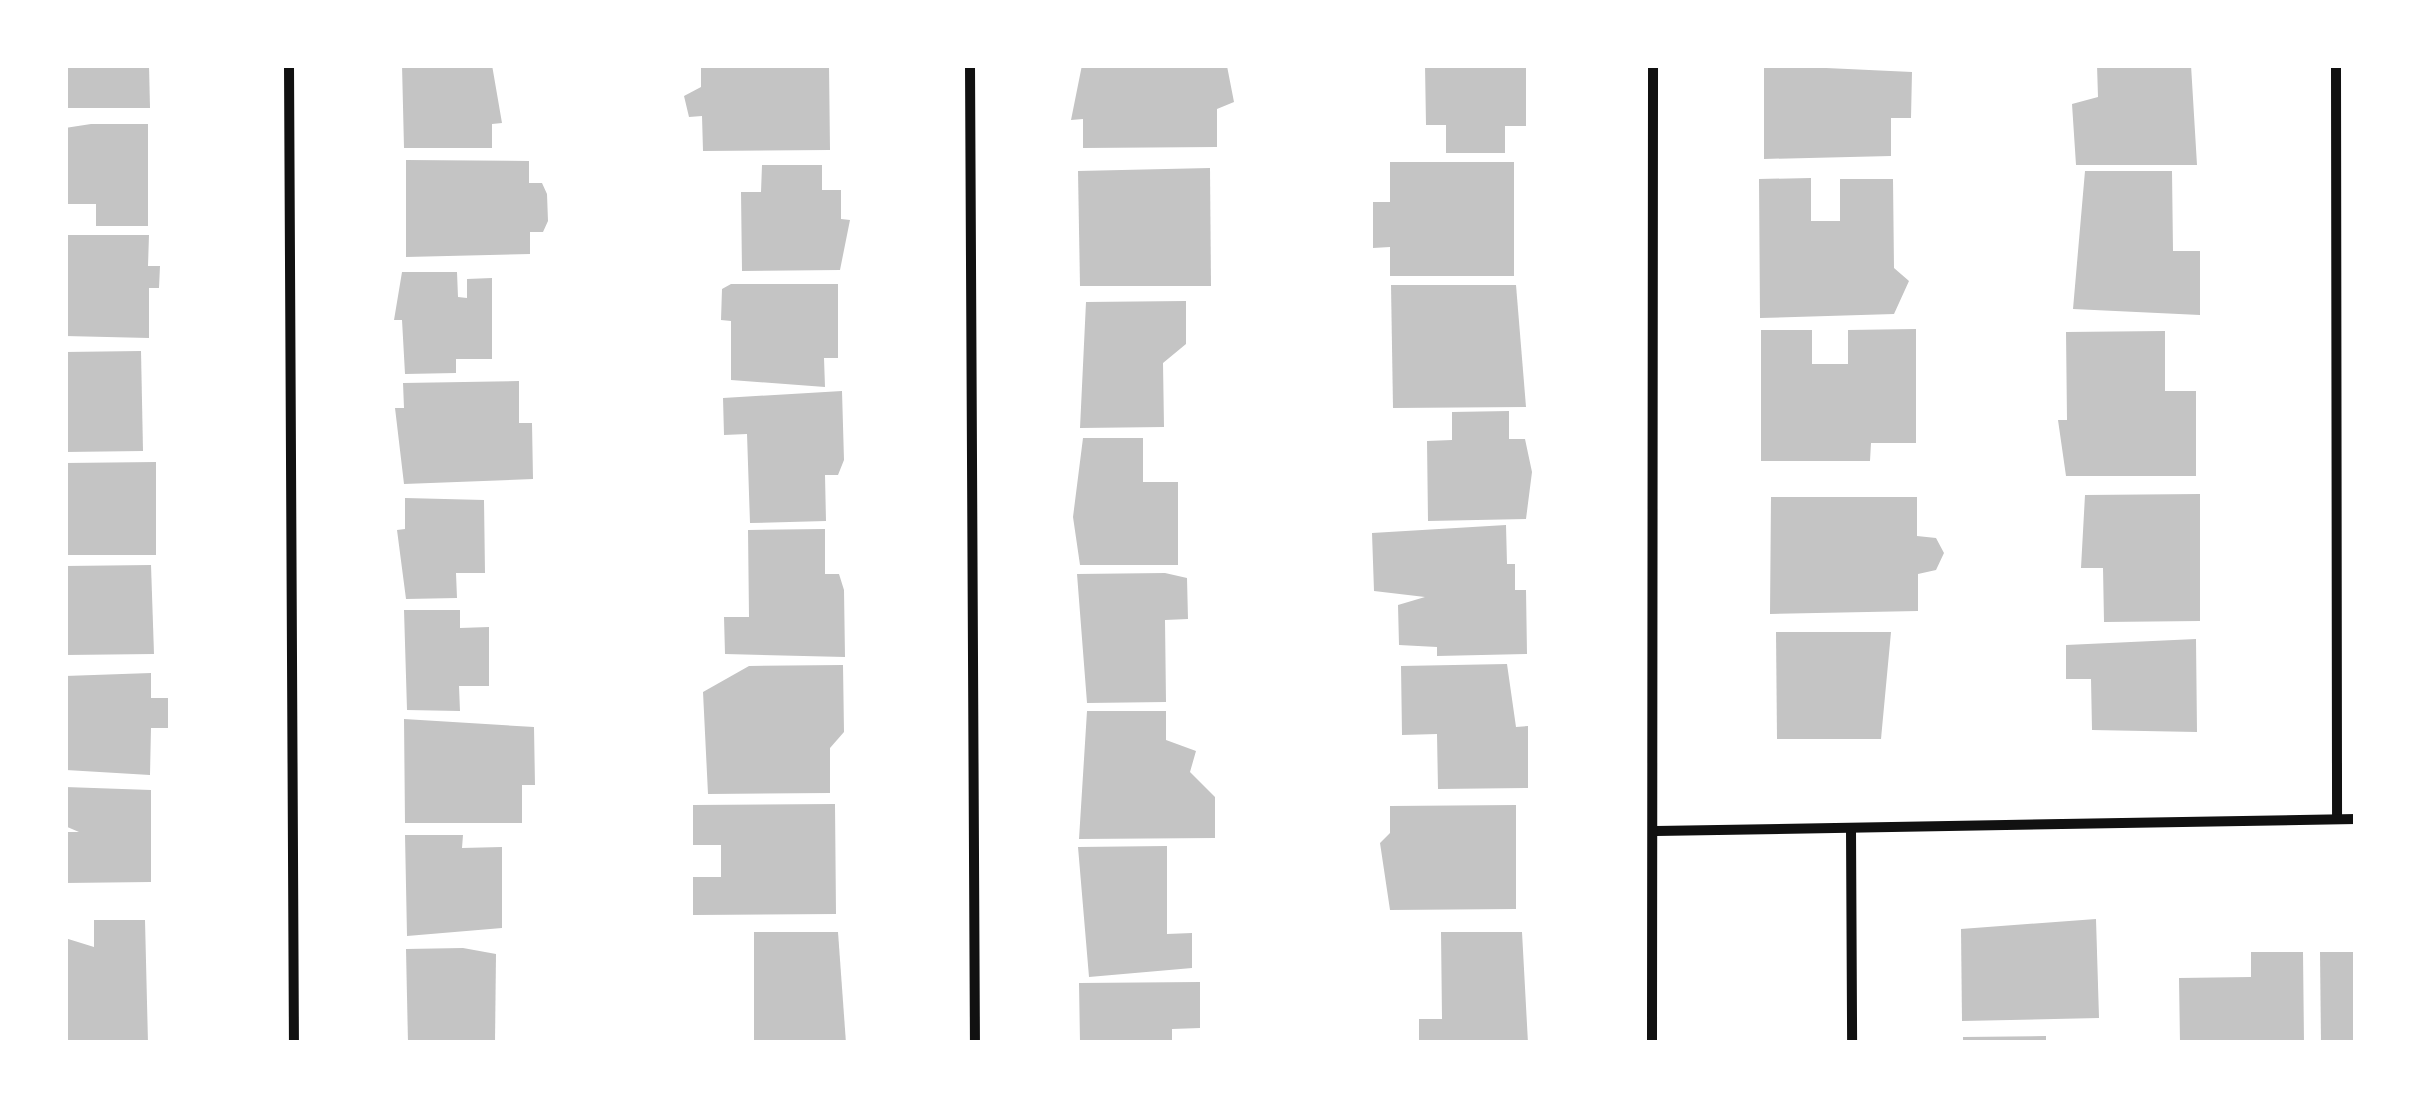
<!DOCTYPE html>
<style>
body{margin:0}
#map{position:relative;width:2421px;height:1108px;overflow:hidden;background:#fff;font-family:"Space Grotesk",sans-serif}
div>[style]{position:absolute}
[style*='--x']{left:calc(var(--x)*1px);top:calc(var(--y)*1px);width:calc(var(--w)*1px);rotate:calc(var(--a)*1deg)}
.building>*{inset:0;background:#c4c4c4}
.minor>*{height:10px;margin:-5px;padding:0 5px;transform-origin:5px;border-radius:5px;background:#111}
span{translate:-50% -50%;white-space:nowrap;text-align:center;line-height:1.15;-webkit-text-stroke:9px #fff;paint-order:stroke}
.frame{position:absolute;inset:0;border:68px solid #fff;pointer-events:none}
</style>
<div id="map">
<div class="building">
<i style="clip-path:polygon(65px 65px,149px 65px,150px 108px,65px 108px)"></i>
<i style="clip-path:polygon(402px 65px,492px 65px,502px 123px,492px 124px,492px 148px,404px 148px)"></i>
<i style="clip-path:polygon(701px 65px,829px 65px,830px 150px,703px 151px,702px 116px,689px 117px,684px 96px,701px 87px)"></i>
<i style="clip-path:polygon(1082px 65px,1227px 66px,1234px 102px,1217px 109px,1217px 147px,1083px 148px,1083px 119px,1071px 120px)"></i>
<i style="clip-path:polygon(1425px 65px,1526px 65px,1526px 126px,1505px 126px,1505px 153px,1446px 153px,1446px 125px,1426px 125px)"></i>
<i style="clip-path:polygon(1764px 65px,1912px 72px,1911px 118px,1891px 118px,1891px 156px,1764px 159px)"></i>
<i style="clip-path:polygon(2097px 65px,2191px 65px,2197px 165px,2076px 165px,2072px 104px,2098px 97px)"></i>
<i style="clip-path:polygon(91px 124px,148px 124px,148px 226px,96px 226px,96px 204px,65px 204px,65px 128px)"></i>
<i style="clip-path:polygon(406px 160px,529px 161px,529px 183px,542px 183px,547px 194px,548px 221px,543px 232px,530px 232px,530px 254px,406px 257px)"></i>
<i style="clip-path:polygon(1390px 162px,1514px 162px,1514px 276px,1390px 276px,1390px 247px,1373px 248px,1373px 202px,1390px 202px)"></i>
<i style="clip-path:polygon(762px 165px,822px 165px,822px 190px,841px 190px,841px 219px,850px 220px,840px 270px,742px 271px,741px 192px,761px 192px)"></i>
<i style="clip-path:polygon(1210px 168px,1211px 286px,1080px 286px,1078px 171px)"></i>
<i style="clip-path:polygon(2085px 171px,2172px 171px,2173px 251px,2200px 251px,2200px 315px,2073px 309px)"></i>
<i style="clip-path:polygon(1811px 178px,1811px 221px,1840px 221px,1840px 179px,1893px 179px,1894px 268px,1909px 281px,1894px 314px,1760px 318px,1759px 179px)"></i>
<i style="clip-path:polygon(65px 235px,149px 235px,148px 266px,160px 266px,159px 288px,149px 288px,149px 338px,65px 336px)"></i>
<i style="clip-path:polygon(402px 272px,457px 272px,458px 297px,467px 298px,467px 279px,492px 278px,492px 359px,456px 359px,456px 373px,405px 374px,402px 320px,394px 320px)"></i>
<i style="clip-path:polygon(731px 284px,838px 284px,838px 358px,824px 358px,825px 387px,731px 380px,731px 321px,721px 320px,722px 289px)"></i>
<i style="clip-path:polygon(1391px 285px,1516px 285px,1526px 407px,1393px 408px)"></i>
<i style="clip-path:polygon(1186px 301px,1186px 344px,1163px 363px,1164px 427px,1080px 428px,1086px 302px)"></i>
<i style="clip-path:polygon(1916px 329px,1916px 443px,1871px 443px,1870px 461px,1761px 461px,1761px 330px,1812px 330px,1812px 364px,1848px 364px,1848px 330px)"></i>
<i style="clip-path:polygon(2165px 331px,2165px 391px,2196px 391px,2196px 476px,2066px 476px,2058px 420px,2067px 420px,2066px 332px)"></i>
<i style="clip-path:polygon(141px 351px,143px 451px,65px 452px,65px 352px)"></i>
<i style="clip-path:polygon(519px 381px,519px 423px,532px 423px,533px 479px,404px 484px,395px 408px,404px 408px,403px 383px)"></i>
<i style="clip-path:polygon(842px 391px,844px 460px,838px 475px,825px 475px,826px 521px,750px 523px,747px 434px,724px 435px,723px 398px)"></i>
<i style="clip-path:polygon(1509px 411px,1509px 439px,1525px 439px,1532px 472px,1526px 519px,1428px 521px,1427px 441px,1452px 440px,1452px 412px)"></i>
<i style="clip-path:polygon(1083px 438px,1143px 438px,1143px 482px,1178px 482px,1178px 565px,1080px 565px,1073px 517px)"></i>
<i style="clip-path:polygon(156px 462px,156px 555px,65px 555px,65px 463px)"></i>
<i style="clip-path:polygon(2200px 494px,2200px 621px,2104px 622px,2103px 568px,2081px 568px,2085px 495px)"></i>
<i style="clip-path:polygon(1771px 497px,1917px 497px,1917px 536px,1936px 538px,1944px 553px,1936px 570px,1918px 574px,1918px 611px,1770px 614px)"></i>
<i style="clip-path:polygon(405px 498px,484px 500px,485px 573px,456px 573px,457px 598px,406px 599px,397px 530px,405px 529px)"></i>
<i style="clip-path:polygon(1506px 525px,1507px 564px,1515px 564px,1515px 590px,1526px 590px,1527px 654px,1437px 656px,1437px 647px,1399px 645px,1398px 605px,1425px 597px,1374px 591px,1372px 533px)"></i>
<i style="clip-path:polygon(825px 529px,825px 574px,839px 574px,844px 590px,845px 657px,725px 654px,724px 617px,749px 617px,748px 530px)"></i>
<i style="clip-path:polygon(151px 565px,154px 654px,65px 655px,65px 566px)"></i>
<i style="clip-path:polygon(1165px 573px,1187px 578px,1188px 619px,1165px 620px,1166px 702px,1087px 703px,1077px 574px)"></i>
<i style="clip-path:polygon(404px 610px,460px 610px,460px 628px,489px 627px,489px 686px,459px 686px,460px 711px,407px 710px)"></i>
<i style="clip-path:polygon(1776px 632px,1891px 632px,1881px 739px,1777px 739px)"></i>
<i style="clip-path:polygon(2196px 639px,2197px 732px,2092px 730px,2091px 679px,2066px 679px,2066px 645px)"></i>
<i style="clip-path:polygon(1507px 664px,1516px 727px,1528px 726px,1528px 788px,1438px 789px,1437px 734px,1402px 735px,1401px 666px)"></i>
<i style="clip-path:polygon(843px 665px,844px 732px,830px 748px,830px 793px,708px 794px,703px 692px,749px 666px)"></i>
<i style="clip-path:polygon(151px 673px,151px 698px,168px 698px,168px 728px,151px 728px,150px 775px,66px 770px,65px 676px)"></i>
<i style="clip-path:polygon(1087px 711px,1166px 711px,1166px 740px,1196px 751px,1190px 772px,1215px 797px,1215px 838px,1079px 839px)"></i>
<i style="clip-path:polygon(404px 719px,534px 727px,535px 785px,522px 785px,522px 823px,405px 823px)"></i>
<i style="clip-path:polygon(65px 787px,151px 790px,151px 882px,65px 883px,65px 832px,79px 832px,65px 826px)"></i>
<i style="clip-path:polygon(835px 804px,836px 914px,693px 915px,693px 877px,721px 877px,721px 845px,693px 845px,693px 805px)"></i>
<i style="clip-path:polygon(1516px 805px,1516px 909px,1390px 910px,1380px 843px,1390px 833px,1390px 806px)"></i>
<i style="clip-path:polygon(405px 835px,463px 835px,462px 848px,502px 847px,502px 928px,407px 936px)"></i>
<i style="clip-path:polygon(1167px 846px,1167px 934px,1192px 933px,1192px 968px,1089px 977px,1078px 847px)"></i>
<i style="clip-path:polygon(2096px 919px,2099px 1018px,1962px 1021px,1961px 929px)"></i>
<i style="clip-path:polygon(94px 920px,145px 920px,148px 1043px,65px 1043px,65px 938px,94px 947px)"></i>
<i style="clip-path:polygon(754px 932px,838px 932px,846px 1043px,754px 1043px)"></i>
<i style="clip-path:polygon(1441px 932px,1522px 932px,1528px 1043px,1419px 1043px,1419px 1019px,1442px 1019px)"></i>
<i style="clip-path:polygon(463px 948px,496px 954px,495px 1043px,408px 1043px,406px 949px)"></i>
<i style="clip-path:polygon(2251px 952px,2303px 952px,2304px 1043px,2180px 1043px,2179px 978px,2251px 977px)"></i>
<i style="clip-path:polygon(2320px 952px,2356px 952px,2356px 1043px,2321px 1043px)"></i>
<i style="clip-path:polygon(1200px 982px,1200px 1028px,1172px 1029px,1172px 1043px,1080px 1043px,1079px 983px)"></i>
<i style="clip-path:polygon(2046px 1036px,2046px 1043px,1963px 1043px,1963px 1037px)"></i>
</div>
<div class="minor">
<i style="--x:289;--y:65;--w:978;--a:89.71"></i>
<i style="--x:970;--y:65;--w:978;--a:89.71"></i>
<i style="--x:2336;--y:65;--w:754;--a:89.92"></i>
<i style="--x:1851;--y:829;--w:214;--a:89.7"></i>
<i style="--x:1656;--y:831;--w:700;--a:-0.98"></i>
<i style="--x:1652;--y:1043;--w:978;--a:-89.94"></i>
</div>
<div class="frame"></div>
</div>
